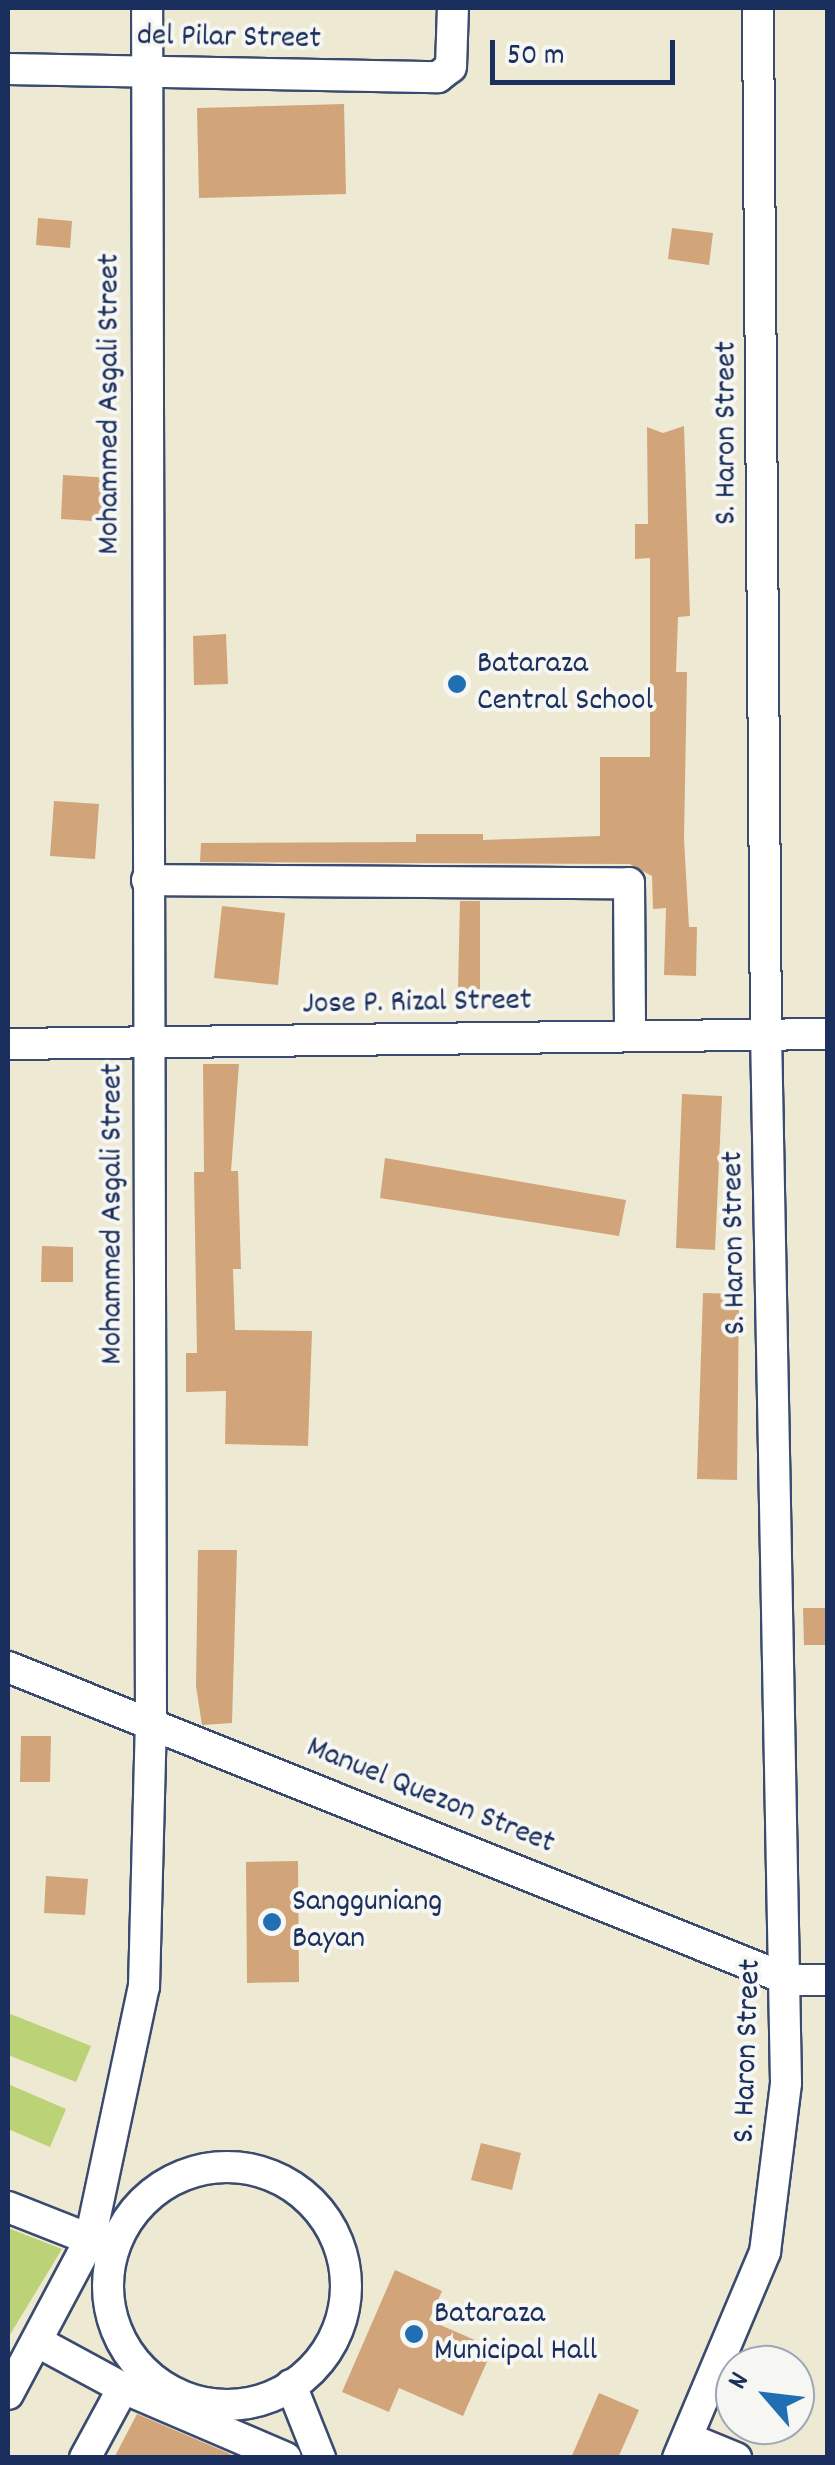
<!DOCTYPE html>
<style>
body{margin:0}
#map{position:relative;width:835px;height:2465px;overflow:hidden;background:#eee9d2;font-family:Dekko,sans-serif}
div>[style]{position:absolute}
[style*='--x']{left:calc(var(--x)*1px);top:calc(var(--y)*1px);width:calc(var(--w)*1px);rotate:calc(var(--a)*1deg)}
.green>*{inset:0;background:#bcd276}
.building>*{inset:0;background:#d1a47a}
.roads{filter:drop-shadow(2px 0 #3b4b6f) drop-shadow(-2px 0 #3b4b6f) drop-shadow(0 2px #3b4b6f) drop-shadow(0 -2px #3b4b6f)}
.minor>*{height:30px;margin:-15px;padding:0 15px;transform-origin:15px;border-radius:15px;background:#fff}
.minor>.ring{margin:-15px;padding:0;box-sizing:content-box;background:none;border:30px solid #fff;border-radius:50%}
.dots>*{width:28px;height:28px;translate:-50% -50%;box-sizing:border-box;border:5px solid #f6f6f2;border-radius:50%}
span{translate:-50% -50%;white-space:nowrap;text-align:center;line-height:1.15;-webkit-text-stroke:8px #f6f6f2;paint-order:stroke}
.street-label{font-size:32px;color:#1b2f5e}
.poi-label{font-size:32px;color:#1b2f5e}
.left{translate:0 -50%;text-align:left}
.frame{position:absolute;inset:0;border:10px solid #1b2f5e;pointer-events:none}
.north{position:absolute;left:715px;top:2345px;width:100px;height:100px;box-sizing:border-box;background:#f6f6f2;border:2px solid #9ea6b7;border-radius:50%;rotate:298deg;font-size:28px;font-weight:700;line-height:40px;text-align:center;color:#1b2f5e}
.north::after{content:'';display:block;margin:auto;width:35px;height:45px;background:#1f6fb2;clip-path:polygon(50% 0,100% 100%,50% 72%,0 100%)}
.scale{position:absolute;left:490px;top:40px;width:185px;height:45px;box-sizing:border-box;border:5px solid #1b2f5e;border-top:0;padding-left:12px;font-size:30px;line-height:35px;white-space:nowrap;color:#1b2f5e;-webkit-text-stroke:8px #f6f6f2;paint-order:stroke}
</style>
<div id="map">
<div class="green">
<i style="clip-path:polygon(8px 2013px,91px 2046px,76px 2082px,8px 2055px)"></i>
<i style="clip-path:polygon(8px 2084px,66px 2109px,50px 2147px,8px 2129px)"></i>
<i style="clip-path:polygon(8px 2228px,62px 2249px,8px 2338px)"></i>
</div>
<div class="building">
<i style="clip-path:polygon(344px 104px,346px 194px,199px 198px,197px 108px)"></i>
<i style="clip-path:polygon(38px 218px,72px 221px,70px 248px,36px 245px)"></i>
<i style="clip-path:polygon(672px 228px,713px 233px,709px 265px,668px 259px)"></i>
<i style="clip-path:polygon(684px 426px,690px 616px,678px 617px,676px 672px,687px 672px,684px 839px,689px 927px,697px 927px,696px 976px,664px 975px,666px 908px,653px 909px,652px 876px,630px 864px,200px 862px,201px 843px,416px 842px,416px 834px,483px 834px,483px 840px,600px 836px,600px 757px,650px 757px,650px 558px,635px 559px,635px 524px,648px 524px,647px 427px,663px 433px)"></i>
<i style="clip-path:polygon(63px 475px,111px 478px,108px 522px,61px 519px)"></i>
<i style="clip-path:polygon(226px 634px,228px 684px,194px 685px,193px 636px)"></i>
<i style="clip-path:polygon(54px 801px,99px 804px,95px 859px,50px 856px)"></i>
<i style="clip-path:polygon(460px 901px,480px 901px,480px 989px,458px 989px)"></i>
<i style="clip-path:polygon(222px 906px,285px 913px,278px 985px,214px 978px)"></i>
<i style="clip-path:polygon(203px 1064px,239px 1064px,231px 1171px,238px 1171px,241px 1269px,233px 1269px,235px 1330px,312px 1331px,308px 1446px,225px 1444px,226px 1391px,186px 1392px,186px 1353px,197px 1353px,194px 1172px,204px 1172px)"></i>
<i style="clip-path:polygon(682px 1094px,722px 1096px,715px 1250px,676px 1248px)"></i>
<i style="clip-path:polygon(385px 1158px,626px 1200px,619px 1236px,380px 1198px)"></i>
<i style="clip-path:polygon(42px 1246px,73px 1247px,73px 1282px,41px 1282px)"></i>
<i style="clip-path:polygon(703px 1293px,739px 1294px,737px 1480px,697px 1479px)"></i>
<i style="clip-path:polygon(198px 1550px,237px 1550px,232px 1723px,202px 1725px,196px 1686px)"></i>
<i style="clip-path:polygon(803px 1608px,828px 1608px,828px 1645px,804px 1645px)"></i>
<i style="clip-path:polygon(21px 1736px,51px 1736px,50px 1782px,20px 1782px)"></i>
<i style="clip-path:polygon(298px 1861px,299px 1982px,247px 1983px,246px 1862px)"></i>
<i style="clip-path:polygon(46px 1876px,88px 1879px,85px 1915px,44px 1913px)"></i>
<i style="clip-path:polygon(481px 2143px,521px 2153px,512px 2190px,471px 2180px)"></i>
<i style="clip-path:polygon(395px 2270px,442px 2291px,429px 2320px,493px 2348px,463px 2416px,399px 2388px,389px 2412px,342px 2392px)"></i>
<i style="clip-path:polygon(599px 2393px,639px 2410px,618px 2458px,571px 2458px)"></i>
<i style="clip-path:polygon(137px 2414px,228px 2453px,236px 2458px,114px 2458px)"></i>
</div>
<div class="roads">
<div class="minor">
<i style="--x:8;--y:69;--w:430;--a:1.1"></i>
<i style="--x:438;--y:77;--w:16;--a:-38"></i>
<i style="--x:451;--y:67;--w:59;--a:-88.1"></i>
<i style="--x:147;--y:880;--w:482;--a:0.4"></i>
<i style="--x:629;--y:883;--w:153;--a:89.6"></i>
<i style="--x:8;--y:1044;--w:820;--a:-0.7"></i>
<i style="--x:8;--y:1667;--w:841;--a:21.84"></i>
<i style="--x:789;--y:1980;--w:39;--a:0"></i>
<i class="ring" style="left:108px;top:2167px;width:208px;height:208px"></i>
<i style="--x:8;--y:2207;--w:106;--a:21.5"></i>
<i style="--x:38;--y:2342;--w:97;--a:28.4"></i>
<i style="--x:123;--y:2388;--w:177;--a:23.2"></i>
<i style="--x:291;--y:2385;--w:79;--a:68.3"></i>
<i style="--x:8;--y:2394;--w:174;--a:-62"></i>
<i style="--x:90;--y:2240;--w:259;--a:-78"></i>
<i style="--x:144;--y:1987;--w:264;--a:-88.5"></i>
<i style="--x:151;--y:1723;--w:1715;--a:-90.13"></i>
<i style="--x:690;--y:2439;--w:50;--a:22.4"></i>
<i style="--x:85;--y:2458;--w:80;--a:-61.5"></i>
<i style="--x:678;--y:2458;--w:224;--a:-67.1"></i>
<i style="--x:765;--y:2252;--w:170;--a:-82.9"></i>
<i style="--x:786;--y:2083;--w:1049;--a:-91.09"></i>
<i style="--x:766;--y:1034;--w:1026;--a:-90.45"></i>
</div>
</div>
<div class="dots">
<i style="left:457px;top:684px;background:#1f6fb2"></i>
<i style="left:272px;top:1922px;background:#1f6fb2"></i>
<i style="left:414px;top:2334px;background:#1f6fb2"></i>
</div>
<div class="street-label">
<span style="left:229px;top:39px;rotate:1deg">del Pilar Street</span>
<span style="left:111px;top:404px;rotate:-90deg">Mohammed Asgali Street</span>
<span style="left:728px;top:433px;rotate:-90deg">S. Haron Street</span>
<span style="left:417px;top:1004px;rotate:-1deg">Jose P. Rizal Street</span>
<span style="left:114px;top:1214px;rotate:-90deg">Mohammed Asgali Street</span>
<span style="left:736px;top:1243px;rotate:-91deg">S. Haron Street</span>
<span style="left:430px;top:1797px;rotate:22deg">Manuel Quezon Street</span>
<span style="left:749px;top:2051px;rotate:-88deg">S. Haron Street</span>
</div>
<div class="poi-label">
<span class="left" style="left:477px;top:684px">Bataraza<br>Central School</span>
<span class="left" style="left:292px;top:1922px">Sangguniang<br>Bayan</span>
<span class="left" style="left:434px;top:2334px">Bataraza<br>Municipal Hall</span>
</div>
<div class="frame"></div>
<div class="north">N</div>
<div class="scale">50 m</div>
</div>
